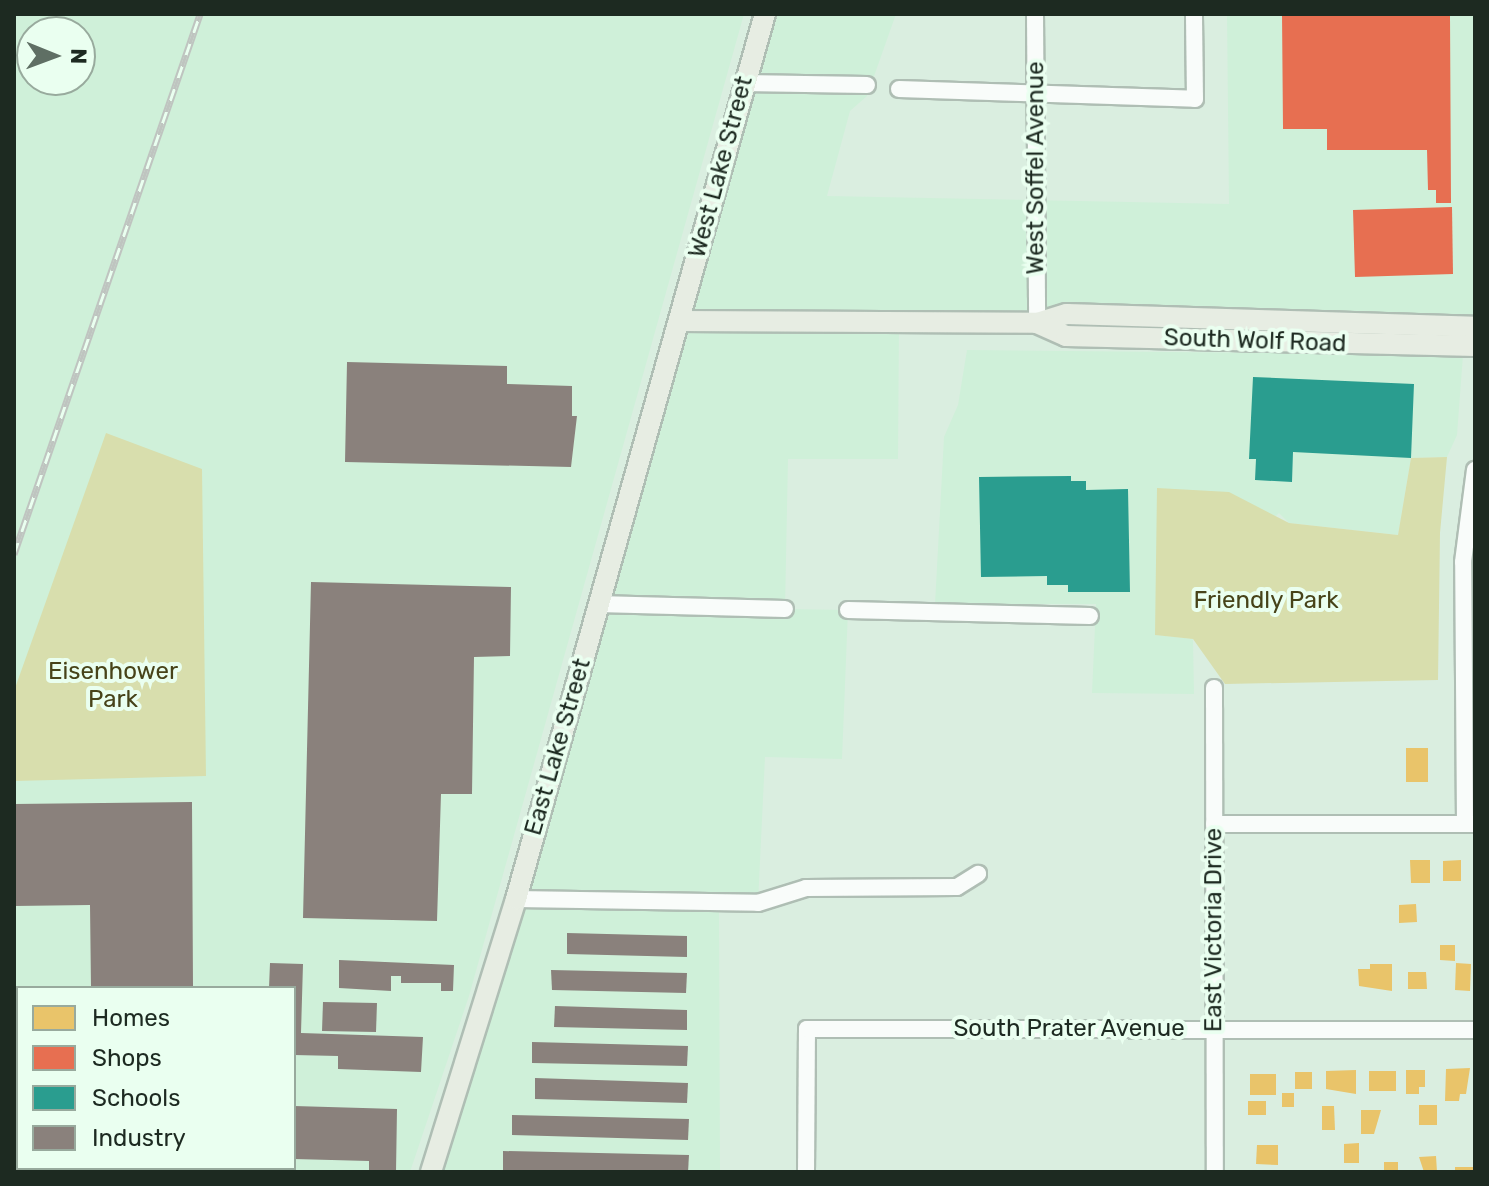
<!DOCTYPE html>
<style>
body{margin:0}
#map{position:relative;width:1489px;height:1186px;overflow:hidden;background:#daeee0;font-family:Rubik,sans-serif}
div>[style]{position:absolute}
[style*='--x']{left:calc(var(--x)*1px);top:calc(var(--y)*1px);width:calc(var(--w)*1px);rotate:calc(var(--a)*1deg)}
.built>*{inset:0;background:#cff0d9}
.green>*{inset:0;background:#d8dead}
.homes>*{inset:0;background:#e9c46a}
.shops>*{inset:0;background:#e76f51}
.schools>*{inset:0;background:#2a9d8f}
.industry>*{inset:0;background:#8a817c}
.roads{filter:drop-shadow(2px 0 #afbeb4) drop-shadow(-2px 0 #afbeb4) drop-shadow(0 2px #afbeb4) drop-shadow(0 -2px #afbeb4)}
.minor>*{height:16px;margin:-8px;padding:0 8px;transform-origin:8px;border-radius:8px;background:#f9fcfa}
.major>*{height:20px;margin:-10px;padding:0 10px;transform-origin:10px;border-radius:10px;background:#e7ede3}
.rail>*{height:7px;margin-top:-3.5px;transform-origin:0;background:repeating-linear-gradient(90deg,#eafff0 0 12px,#bfc4c0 0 24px);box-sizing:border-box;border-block:2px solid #bfc4c0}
span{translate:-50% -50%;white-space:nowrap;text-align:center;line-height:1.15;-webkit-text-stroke:8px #eafff0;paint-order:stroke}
.street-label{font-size:24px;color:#1d2a21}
.park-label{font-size:24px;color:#474319}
.frame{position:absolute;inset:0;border:16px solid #1d2a21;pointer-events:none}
.legend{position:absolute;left:16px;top:986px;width:280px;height:184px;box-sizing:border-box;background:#eafff0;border:2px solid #98aa9d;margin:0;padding:10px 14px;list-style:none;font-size:24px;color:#1d2a21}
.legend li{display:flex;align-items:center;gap:16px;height:40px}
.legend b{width:40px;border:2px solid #98aa9d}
.north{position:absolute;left:16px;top:16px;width:80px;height:80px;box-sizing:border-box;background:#eafff0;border:2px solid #98aa9d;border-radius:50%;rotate:91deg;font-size:22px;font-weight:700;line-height:32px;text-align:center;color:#1d2a21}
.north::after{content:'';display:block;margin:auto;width:28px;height:36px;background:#5f6f64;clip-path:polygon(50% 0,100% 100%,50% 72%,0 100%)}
</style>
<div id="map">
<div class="built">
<i style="clip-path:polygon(evenodd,14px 14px,744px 14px,469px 996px,410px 1172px,14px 1172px,14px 14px,32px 32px,80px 32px,80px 80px,32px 80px,32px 32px,14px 14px,18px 988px,294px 988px,294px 1168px,18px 1168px,18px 988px)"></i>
<i style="clip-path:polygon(765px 14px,896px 14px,867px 96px,850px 111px,827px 196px,1229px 204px,1227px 14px,1475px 14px,1475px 334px,899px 322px,898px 459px,788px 459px,785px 609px,848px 610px,842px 759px,765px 757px,758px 903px,719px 903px,720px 1172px,428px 1172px)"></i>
<i style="clip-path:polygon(967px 350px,1463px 355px,1457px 435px,1447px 457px,1411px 458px,1398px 535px,1289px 523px,1279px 513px,1155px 635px,1193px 639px,1194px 694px,1092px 693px,1096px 604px,935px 604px,944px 437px,958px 405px)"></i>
</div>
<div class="green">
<i style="clip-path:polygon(106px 433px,202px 469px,206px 776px,14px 781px,14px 691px)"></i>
<i style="clip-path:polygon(1447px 457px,1440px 533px,1438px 680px,1225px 684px,1193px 639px,1155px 635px,1157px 488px,1229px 492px,1289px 523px,1398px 535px,1411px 458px)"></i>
</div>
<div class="homes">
<i style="clip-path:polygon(1406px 748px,1428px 748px,1428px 782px,1406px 782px)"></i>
<i style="clip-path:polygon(1410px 860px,1430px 860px,1430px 883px,1411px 883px)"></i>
<i style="clip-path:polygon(1461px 860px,1461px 881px,1443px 881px,1443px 861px)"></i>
<i style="clip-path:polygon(1416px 904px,1417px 922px,1399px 923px,1399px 905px)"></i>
<i style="clip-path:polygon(1440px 945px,1455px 945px,1455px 961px,1440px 960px)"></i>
<i style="clip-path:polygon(1456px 963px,1471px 964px,1470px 991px,1455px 990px)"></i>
<i style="clip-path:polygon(1370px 964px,1392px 964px,1392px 991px,1359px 986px,1358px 969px,1370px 969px)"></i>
<i style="clip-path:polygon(1408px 972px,1426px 972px,1427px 989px,1408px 989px)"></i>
<i style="clip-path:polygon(1470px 1068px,1466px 1094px,1460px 1094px,1459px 1101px,1445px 1101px,1446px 1069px)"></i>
<i style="clip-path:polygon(1356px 1070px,1356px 1094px,1326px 1089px,1326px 1071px)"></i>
<i style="clip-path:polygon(1406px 1070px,1425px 1070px,1425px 1087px,1419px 1087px,1419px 1094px,1406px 1094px)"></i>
<i style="clip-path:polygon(1369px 1071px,1396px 1071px,1396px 1091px,1369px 1091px)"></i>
<i style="clip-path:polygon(1295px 1072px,1312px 1072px,1312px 1089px,1295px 1089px)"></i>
<i style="clip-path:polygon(1250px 1074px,1276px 1074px,1276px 1095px,1250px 1095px)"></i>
<i style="clip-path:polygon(1282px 1093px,1294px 1093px,1294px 1107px,1282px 1107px)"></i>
<i style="clip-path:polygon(1248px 1101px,1266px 1101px,1266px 1115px,1248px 1115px)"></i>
<i style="clip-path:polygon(1419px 1105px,1437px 1105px,1437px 1125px,1419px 1125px)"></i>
<i style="clip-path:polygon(1322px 1106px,1334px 1106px,1335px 1130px,1322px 1130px)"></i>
<i style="clip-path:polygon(1361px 1110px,1381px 1110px,1374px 1134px,1361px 1134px)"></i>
<i style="clip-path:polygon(1359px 1143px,1359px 1163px,1344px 1163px,1344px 1144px)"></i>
<i style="clip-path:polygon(1257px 1145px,1278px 1145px,1278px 1165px,1256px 1164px)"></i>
<i style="clip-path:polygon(1436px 1156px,1437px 1172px,1424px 1172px,1419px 1157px)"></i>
<i style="clip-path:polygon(1384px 1162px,1398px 1162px,1398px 1172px,1384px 1172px)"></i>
<i style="clip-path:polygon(1455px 1167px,1475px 1167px,1475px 1172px,1455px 1172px)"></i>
</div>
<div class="shops">
<i style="clip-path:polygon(1282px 14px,1450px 14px,1451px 203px,1436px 203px,1436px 190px,1428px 190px,1427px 150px,1327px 150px,1327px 129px,1283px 129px)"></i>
<i style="clip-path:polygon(1452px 207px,1453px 274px,1355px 277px,1353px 210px)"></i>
</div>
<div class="schools">
<i style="clip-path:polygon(1253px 377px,1414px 384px,1411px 458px,1293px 452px,1292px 482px,1255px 480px,1256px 459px,1249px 459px)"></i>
<i style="clip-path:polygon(1071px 476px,1071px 481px,1086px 481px,1086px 490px,1128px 489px,1130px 592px,1068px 592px,1068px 585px,1047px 585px,1047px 576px,981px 577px,979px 477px)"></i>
</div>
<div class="industry">
<i style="clip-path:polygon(347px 362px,507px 366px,507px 384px,572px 386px,572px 416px,577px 416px,571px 467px,345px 462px)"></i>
<i style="clip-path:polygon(311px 582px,511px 587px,510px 656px,474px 657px,472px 794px,441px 794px,437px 921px,303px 918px)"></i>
<i style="clip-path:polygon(192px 802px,193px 988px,91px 988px,90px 905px,14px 906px,14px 804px)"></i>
<i style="clip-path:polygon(567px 933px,687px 936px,687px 957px,567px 954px)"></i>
<i style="clip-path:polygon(339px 960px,454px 965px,453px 991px,441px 991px,441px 983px,401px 983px,401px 976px,391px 976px,391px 991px,339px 988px)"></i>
<i style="clip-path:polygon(270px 963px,303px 964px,301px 1033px,423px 1037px,421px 1072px,338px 1069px,338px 1056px,294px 1055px,294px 988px,269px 988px)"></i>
<i style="clip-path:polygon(551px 970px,687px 973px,686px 993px,552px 990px)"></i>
<i style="clip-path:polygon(323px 1002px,377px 1003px,376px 1032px,322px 1031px)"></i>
<i style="clip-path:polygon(555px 1006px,687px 1010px,687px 1030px,554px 1027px)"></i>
<i style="clip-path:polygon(14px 1009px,18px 1020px,17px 1068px,14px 1057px)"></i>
<i style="clip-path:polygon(532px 1042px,688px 1046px,687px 1066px,532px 1063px)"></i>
<i style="clip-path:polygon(535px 1078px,688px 1083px,687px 1103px,535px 1099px)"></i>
<i style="clip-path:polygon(294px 1106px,397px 1109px,396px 1172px,369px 1172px,369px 1161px,294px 1159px)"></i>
<i style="clip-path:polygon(512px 1115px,689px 1119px,688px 1140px,512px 1135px)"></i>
<i style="clip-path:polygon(14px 1119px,18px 1130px,14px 1161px)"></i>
<i style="clip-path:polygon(503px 1151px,689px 1155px,688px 1172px,503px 1172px)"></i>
<i style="clip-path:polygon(94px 1168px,194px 1168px,194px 1172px,94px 1172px)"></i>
</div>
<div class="roads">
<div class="minor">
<i style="--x:1035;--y:14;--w:309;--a:89.6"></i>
<i style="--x:743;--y:83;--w:124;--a:0.9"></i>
<i style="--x:899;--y:89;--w:296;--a:1.9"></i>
<i style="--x:1195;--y:99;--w:85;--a:-90.7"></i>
<i style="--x:598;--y:604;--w:187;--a:1.5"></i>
<i style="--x:848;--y:610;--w:242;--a:1.4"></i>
<i style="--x:1214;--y:688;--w:484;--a:89.9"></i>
<i style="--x:1465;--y:823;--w:261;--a:-90.4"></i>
<i style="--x:1463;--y:562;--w:93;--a:-82.6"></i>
<i style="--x:1214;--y:824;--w:259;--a:0"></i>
<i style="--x:516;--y:899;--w:242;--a:0.9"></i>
<i style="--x:758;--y:903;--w:50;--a:-17.4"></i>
<i style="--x:806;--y:888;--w:151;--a:-0.4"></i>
<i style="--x:957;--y:887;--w:25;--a:-32"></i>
<i style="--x:806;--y:1172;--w:143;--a:-89.6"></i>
<i style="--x:807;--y:1029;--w:668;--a:0.09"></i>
</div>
<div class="major">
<i style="--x:679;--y:321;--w:358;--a:0.3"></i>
<i style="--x:1037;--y:323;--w:31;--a:-17"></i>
<i style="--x:1067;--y:314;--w:408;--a:1.8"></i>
<i style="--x:1037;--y:323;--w:32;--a:24"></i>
<i style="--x:1066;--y:336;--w:409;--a:1.4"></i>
<i style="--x:431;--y:1172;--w:286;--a:-72.7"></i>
<i style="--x:516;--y:899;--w:919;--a:-74.29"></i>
</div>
</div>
<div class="rail">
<i style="--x:14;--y:554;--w:571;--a:-70.99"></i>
</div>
<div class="street-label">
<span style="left:721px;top:167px;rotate:-75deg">West Lake Street</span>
<span style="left:1036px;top:168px;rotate:-90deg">West Soffel Avenue</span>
<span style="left:1255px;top:341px;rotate:2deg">South Wolf Road</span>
<span style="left:558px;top:747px;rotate:-74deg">East Lake Street</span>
<span style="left:1214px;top:930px;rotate:-90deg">East Victoria Drive</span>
<span style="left:1069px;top:1029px">South Prater Avenue</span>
</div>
<div class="park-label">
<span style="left:1266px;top:601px">Friendly Park</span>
<span style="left:113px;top:686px">Eisenhower<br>Park</span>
</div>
<div class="frame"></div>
<ul class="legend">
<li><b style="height:22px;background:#e9c46a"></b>Homes</li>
<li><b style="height:22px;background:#e76f51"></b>Shops</li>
<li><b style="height:22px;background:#2a9d8f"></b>Schools</li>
<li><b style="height:22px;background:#8a817c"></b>Industry</li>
</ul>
<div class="north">N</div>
</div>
